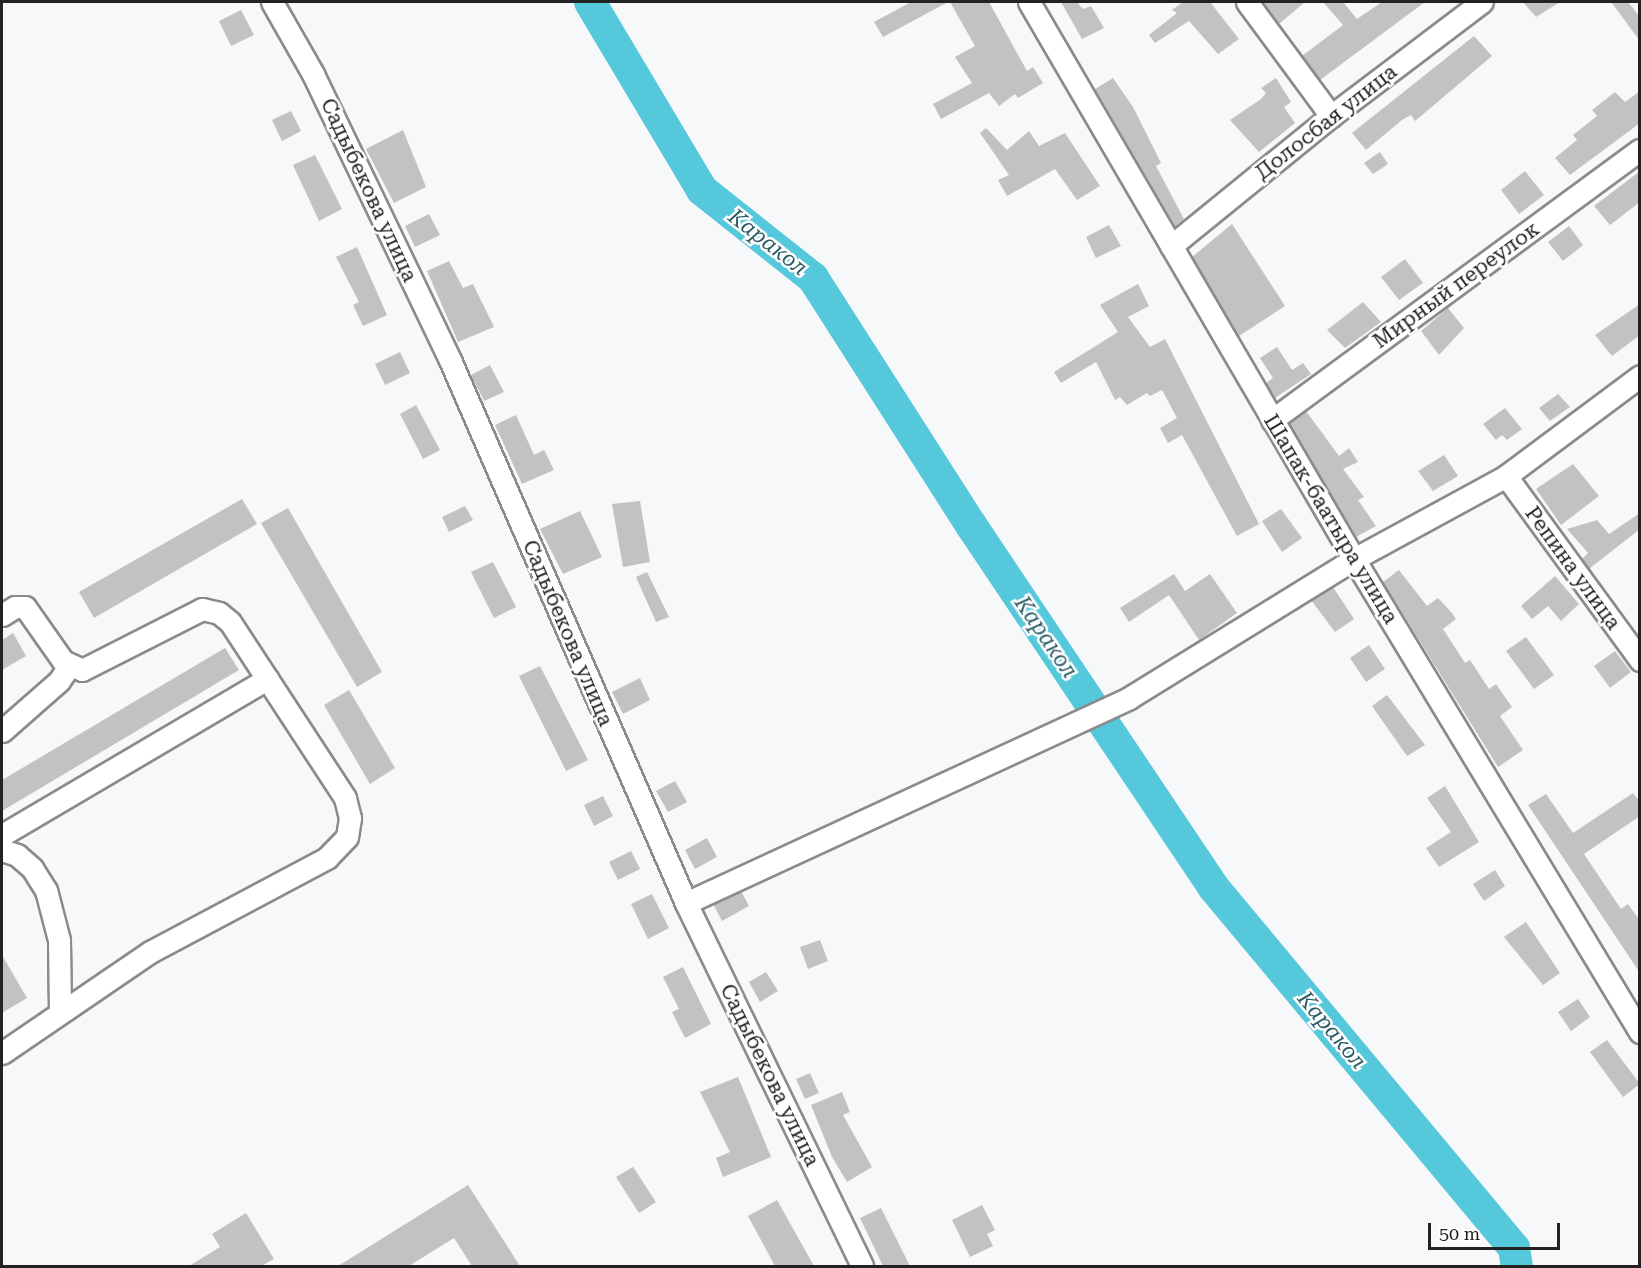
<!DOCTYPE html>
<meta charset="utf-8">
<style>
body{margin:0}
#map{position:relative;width:1641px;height:1268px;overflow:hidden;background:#f7f8f9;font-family:"Roboto Serif",serif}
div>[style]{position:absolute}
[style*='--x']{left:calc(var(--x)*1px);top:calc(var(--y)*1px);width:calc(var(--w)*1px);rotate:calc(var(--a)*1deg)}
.river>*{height:32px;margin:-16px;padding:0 16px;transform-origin:16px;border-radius:16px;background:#56c8db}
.building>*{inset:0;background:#c2c2c3}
.roads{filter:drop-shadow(2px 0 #8a8b8b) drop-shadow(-2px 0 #8a8b8b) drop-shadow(0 2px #8a8b8b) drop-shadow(0 -2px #8a8b8b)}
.minor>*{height:21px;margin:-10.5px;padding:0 10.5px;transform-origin:10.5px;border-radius:10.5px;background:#fff}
span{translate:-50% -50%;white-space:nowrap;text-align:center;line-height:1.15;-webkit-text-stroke:5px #fff;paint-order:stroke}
.street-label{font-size:21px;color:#222223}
.water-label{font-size:22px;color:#2c5c65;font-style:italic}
.frame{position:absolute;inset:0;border:3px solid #222223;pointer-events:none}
.scale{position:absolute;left:1428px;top:1223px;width:132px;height:27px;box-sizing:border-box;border:3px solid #222223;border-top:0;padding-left:8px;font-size:18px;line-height:21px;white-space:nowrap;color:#222223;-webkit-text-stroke:4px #fff;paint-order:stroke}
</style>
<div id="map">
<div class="river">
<i style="--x:590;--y:2;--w:219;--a:59.2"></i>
<i style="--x:702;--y:190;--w:142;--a:38.4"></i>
<i style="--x:813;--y:278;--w:293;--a:57.4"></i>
<i style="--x:971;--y:525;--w:437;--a:56.2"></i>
<i style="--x:1214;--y:888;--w:469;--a:50.2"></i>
<i style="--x:1514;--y:1248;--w:18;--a:81"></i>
</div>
<div class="building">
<i style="clip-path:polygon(911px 2px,948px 2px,883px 37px,874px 22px)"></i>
<i style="clip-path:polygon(950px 2px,989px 2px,1027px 71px,1033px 67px,1043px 83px,1018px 98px,1015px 94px,999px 106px,989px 93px,941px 119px,933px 104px,972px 83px,955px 57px,975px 46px)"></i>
<i style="clip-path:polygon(1061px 2px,1077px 2px,1083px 9px,1091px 6px,1104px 28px,1082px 39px)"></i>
<i style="clip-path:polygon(1183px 2px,1210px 2px,1239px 39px,1218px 54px,1189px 21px,1155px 43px,1149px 35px,1177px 13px,1172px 10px)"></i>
<i style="clip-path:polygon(1262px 2px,1305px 2px,1279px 24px)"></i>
<i style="clip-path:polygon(1323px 2px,1343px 2px,1357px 19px,1382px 2px,1425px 2px,1320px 80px,1302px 56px,1343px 25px)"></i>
<i style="clip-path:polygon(1523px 2px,1560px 2px,1536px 17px)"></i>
<i style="clip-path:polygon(1611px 2px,1628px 2px,1640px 17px,1640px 41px)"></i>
<i style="clip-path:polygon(241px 10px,254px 35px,231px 46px,219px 21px)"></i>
<i style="clip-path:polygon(1474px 36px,1492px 56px,1415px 121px,1411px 115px,1402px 120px,1366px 150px,1352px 133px)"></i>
<i style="clip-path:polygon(1113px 78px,1133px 107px,1161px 163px,1156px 166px,1184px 219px,1175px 226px,1095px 89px)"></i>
<i style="clip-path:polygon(1276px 78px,1291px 102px,1284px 107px,1295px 123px,1259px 152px,1230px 120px,1261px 99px,1266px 93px,1261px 88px)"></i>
<i style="clip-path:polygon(1640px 91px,1640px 123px,1570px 175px,1555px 158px,1577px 140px,1573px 135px,1597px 116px,1592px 110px,1615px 92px,1625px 102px)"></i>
<i style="clip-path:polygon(291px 111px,301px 131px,282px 141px,272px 120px)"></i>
<i style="clip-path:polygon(986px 128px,1007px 150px,1029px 131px,1039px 146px,1065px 133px,1100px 186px,1077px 200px,1055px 169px,1007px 196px,998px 180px,1009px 175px,980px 133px)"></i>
<i style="clip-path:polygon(403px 130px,426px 187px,394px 203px,366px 149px)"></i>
<i style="clip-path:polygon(1380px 152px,1388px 164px,1373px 174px,1364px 163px)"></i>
<i style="clip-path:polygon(315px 155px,342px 209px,319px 221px,293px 165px)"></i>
<i style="clip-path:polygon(1525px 171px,1544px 195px,1519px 214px,1501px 190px)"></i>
<i style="clip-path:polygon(1640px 171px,1640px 202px,1610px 225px,1594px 206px)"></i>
<i style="clip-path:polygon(429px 214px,440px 235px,415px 247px,405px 226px)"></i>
<i style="clip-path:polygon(1232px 224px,1285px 306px,1239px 336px,1192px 257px)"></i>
<i style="clip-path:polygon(1109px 225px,1121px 246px,1096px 258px,1086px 237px)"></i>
<i style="clip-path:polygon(1569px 226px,1583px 245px,1563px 261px,1548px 242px)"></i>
<i style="clip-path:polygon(357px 247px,387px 315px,363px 326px,353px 305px,359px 302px,336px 257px)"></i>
<i style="clip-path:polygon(1405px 259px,1423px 283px,1399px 300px,1381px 277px)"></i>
<i style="clip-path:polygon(449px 261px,463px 288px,473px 284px,494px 327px,458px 342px,427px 271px)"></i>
<i style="clip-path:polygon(1138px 284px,1149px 306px,1128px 317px,1150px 347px,1165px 339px,1259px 524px,1237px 536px,1182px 435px,1168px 443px,1160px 428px,1177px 418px,1162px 390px,1150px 396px,1147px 393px,1127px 405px,1120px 397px,1115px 400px,1096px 362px,1061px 383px,1054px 372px,1118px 332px,1100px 305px)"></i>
<i style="clip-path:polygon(1363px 302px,1381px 322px,1345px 348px,1327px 330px)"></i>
<i style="clip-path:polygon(1640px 304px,1640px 335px,1612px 356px,1595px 335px)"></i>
<i style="clip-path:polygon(1448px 308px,1464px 328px,1439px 355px,1421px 331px)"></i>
<i style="clip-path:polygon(1277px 347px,1292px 370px,1303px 363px,1311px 374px,1275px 398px,1266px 383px,1273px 378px,1260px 358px)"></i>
<i style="clip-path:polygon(400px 352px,410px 373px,385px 385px,375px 364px)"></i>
<i style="clip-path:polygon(490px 365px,504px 392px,484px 401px,471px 375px)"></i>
<i style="clip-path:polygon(1558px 394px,1570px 407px,1550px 421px,1539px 408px)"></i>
<i style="clip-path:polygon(416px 405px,440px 450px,423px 459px,400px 414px)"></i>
<i style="clip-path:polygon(1505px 408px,1522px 429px,1507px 440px,1502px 435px,1496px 440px,1483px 424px)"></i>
<i style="clip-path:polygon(1306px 411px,1339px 456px,1349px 448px,1358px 462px,1343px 469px,1364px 497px,1358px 500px,1376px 526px,1356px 537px,1289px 423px)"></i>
<i style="clip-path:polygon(516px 415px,534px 455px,544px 450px,554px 470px,522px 484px,495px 425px)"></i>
<i style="clip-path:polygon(1444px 455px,1458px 476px,1433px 491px,1418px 471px)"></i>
<i style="clip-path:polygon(1573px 464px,1599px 496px,1561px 525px,1536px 489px)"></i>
<i style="clip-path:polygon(242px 499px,257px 524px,94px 618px,79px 592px)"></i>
<i style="clip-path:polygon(640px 501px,650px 562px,623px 567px,612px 504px)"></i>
<i style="clip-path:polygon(465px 506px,473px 520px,449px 532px,442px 517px)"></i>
<i style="clip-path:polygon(288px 508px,382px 672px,357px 687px,261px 523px)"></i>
<i style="clip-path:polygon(1281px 509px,1302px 538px,1282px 552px,1262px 521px)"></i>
<i style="clip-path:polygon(580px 511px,602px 557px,563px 574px,540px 529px)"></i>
<i style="clip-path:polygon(1640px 513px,1640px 529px,1589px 569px,1582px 559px,1588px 553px,1567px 529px,1597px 520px,1609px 534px)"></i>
<i style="clip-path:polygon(493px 562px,516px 607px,494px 618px,471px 572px)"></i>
<i style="clip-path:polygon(1399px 570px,1427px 606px,1438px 598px,1452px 613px,1456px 619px,1443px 629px,1465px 663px,1470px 660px,1489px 689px,1496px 684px,1512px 707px,1500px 716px,1523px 750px,1498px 767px,1383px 582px)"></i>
<i style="clip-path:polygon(647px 572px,669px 617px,656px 622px,636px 577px)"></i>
<i style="clip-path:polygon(1174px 574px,1185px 591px,1210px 574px,1237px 613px,1199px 640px,1169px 595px,1129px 622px,1120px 608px)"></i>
<i style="clip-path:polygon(1555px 576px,1579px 604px,1561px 621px,1548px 606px,1532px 619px,1521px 606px)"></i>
<i style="clip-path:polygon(1333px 587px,1354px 619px,1335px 632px,1311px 600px)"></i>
<i style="clip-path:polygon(13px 633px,26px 656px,2px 670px,2px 640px)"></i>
<i style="clip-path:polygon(1526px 637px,1554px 675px,1534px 689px,1506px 651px)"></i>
<i style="clip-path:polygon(1369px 645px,1385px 669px,1366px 682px,1350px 658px)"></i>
<i style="clip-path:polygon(225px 648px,239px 670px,2px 811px,2px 780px)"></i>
<i style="clip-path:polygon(1615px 651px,1631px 672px,1610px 688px,1594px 666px)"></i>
<i style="clip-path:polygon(540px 666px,588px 760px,566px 771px,519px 676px)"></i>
<i style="clip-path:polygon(640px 678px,650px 700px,623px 714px,612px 692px)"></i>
<i style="clip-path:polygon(349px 690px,395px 768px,370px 784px,324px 705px)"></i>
<i style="clip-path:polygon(1387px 695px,1425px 745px,1407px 756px,1372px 706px)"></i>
<i style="clip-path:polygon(675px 781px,687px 802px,668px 812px,656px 791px)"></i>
<i style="clip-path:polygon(1445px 786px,1479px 842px,1439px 867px,1426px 848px,1451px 832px,1427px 798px)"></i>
<i style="clip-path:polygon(1633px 793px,1640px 802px,1640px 816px,1584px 854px,1621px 909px,1628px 904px,1640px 921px,1640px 973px,1528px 805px,1546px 794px,1573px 833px)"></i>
<i style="clip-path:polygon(603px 796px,613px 816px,594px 826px,584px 805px)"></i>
<i style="clip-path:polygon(707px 838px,717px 857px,695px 869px,685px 850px)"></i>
<i style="clip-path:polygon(631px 851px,640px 869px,618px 880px,609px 862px)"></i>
<i style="clip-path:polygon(1495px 870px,1505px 886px,1484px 901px,1473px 884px)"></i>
<i style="clip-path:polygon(741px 891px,749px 906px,722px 921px,713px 904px)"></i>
<i style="clip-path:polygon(652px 894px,669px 928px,648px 939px,631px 904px)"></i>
<i style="clip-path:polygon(1526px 922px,1560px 973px,1543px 985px,1504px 937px)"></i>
<i style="clip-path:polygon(820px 940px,828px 961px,808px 969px,800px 947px)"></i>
<i style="clip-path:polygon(2px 955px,27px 998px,2px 1013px)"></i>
<i style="clip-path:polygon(683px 967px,711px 1024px,685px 1038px,672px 1012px,679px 1009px,663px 977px)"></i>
<i style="clip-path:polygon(766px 972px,778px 991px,760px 1002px,749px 982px)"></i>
<i style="clip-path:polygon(1578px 999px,1590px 1017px,1571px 1031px,1558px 1012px)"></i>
<i style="clip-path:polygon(1607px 1040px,1640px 1084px,1623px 1097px,1590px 1052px)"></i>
<i style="clip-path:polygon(810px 1073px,819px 1093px,805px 1099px,796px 1079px)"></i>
<i style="clip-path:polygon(738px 1077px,771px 1157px,723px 1177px,716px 1158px,730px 1152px,700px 1092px)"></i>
<i style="clip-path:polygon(842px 1092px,850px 1112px,843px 1115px,872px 1167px,847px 1182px,832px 1157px,811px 1105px)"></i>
<i style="clip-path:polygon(633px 1167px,656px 1202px,639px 1213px,616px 1177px)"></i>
<i style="clip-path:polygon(468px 1185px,520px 1266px,472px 1266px,454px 1238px,409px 1266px,338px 1266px)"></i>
<i style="clip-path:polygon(777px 1200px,814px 1266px,775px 1266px,748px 1216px)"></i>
<i style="clip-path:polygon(982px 1205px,995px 1230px,987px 1234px,993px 1246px,970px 1257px,952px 1220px)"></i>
<i style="clip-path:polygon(881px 1208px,910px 1266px,883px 1266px,860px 1218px)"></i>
<i style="clip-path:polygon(246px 1213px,274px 1259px,261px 1266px,189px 1266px,220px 1247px,212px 1234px)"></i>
</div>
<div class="roads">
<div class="minor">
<i style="--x:272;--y:2;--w:83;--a:60.3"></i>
<i style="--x:313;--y:74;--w:317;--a:64.4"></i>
<i style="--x:450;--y:360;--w:592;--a:66.51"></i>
<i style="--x:686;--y:903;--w:403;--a:64.1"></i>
<i style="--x:1029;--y:2;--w:645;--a:59.74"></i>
<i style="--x:1354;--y:559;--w:553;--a:58.84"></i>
<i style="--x:1247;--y:2;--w:142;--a:53.6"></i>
<i style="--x:1171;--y:246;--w:206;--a:-39.1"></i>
<i style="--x:1331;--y:116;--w:189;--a:-37.1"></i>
<i style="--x:1272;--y:420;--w:456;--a:-36.3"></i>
<i style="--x:1506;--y:476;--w:228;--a:53.9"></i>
<i style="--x:2;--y:615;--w:15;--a:-32"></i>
<i style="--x:15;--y:607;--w:10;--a:0"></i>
<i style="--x:25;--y:607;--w:66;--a:54.9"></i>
<i style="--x:63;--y:661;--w:21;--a:25"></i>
<i style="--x:82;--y:670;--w:135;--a:-26.9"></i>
<i style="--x:202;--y:609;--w:17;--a:13"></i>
<i style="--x:219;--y:613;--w:14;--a:39"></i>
<i style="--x:230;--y:622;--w:210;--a:56.8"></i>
<i style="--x:345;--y:798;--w:21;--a:76"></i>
<i style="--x:350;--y:818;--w:19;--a:99"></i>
<i style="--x:347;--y:837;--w:29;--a:134"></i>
<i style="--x:327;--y:858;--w:200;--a:152"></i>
<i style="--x:150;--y:952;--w:179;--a:145.7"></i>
<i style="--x:2;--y:731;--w:76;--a:-41.3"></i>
<i style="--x:59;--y:681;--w:18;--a:-56"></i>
<i style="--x:2;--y:835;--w:308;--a:-30.5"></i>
<i style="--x:2;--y:850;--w:16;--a:18"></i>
<i style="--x:17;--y:855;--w:20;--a:41"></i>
<i style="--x:32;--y:868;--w:26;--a:58"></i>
<i style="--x:46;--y:890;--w:52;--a:75.4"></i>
<i style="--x:59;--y:940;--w:70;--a:89.2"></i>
<i style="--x:686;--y:903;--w:488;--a:-24.8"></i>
<i style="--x:1129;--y:698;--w:264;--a:-31.7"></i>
<i style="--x:1354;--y:559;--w:173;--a:-28.6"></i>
<i style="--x:1506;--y:476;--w:167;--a:-36.7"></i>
</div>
</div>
<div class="street-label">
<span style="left:1326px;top:122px;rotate:-38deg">Долосбая улица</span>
<span style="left:369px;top:190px;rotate:65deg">Садыбекова улица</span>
<span style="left:1456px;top:285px;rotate:-36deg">Мирный переулок</span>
<span style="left:1331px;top:519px;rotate:59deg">Шапак-баатыра улица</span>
<span style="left:1573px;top:568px;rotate:54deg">Репина улица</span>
<span style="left:568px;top:633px;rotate:67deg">Садыбекова улица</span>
<span style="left:770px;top:1075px;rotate:64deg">Садыбекова улица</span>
</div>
<div class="water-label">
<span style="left:768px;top:242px;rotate:38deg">Каракол</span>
<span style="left:1046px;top:637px;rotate:56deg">Каракол</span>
<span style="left:1332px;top:1030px;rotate:50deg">Каракол</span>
</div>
<div class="frame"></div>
<div class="scale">50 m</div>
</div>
